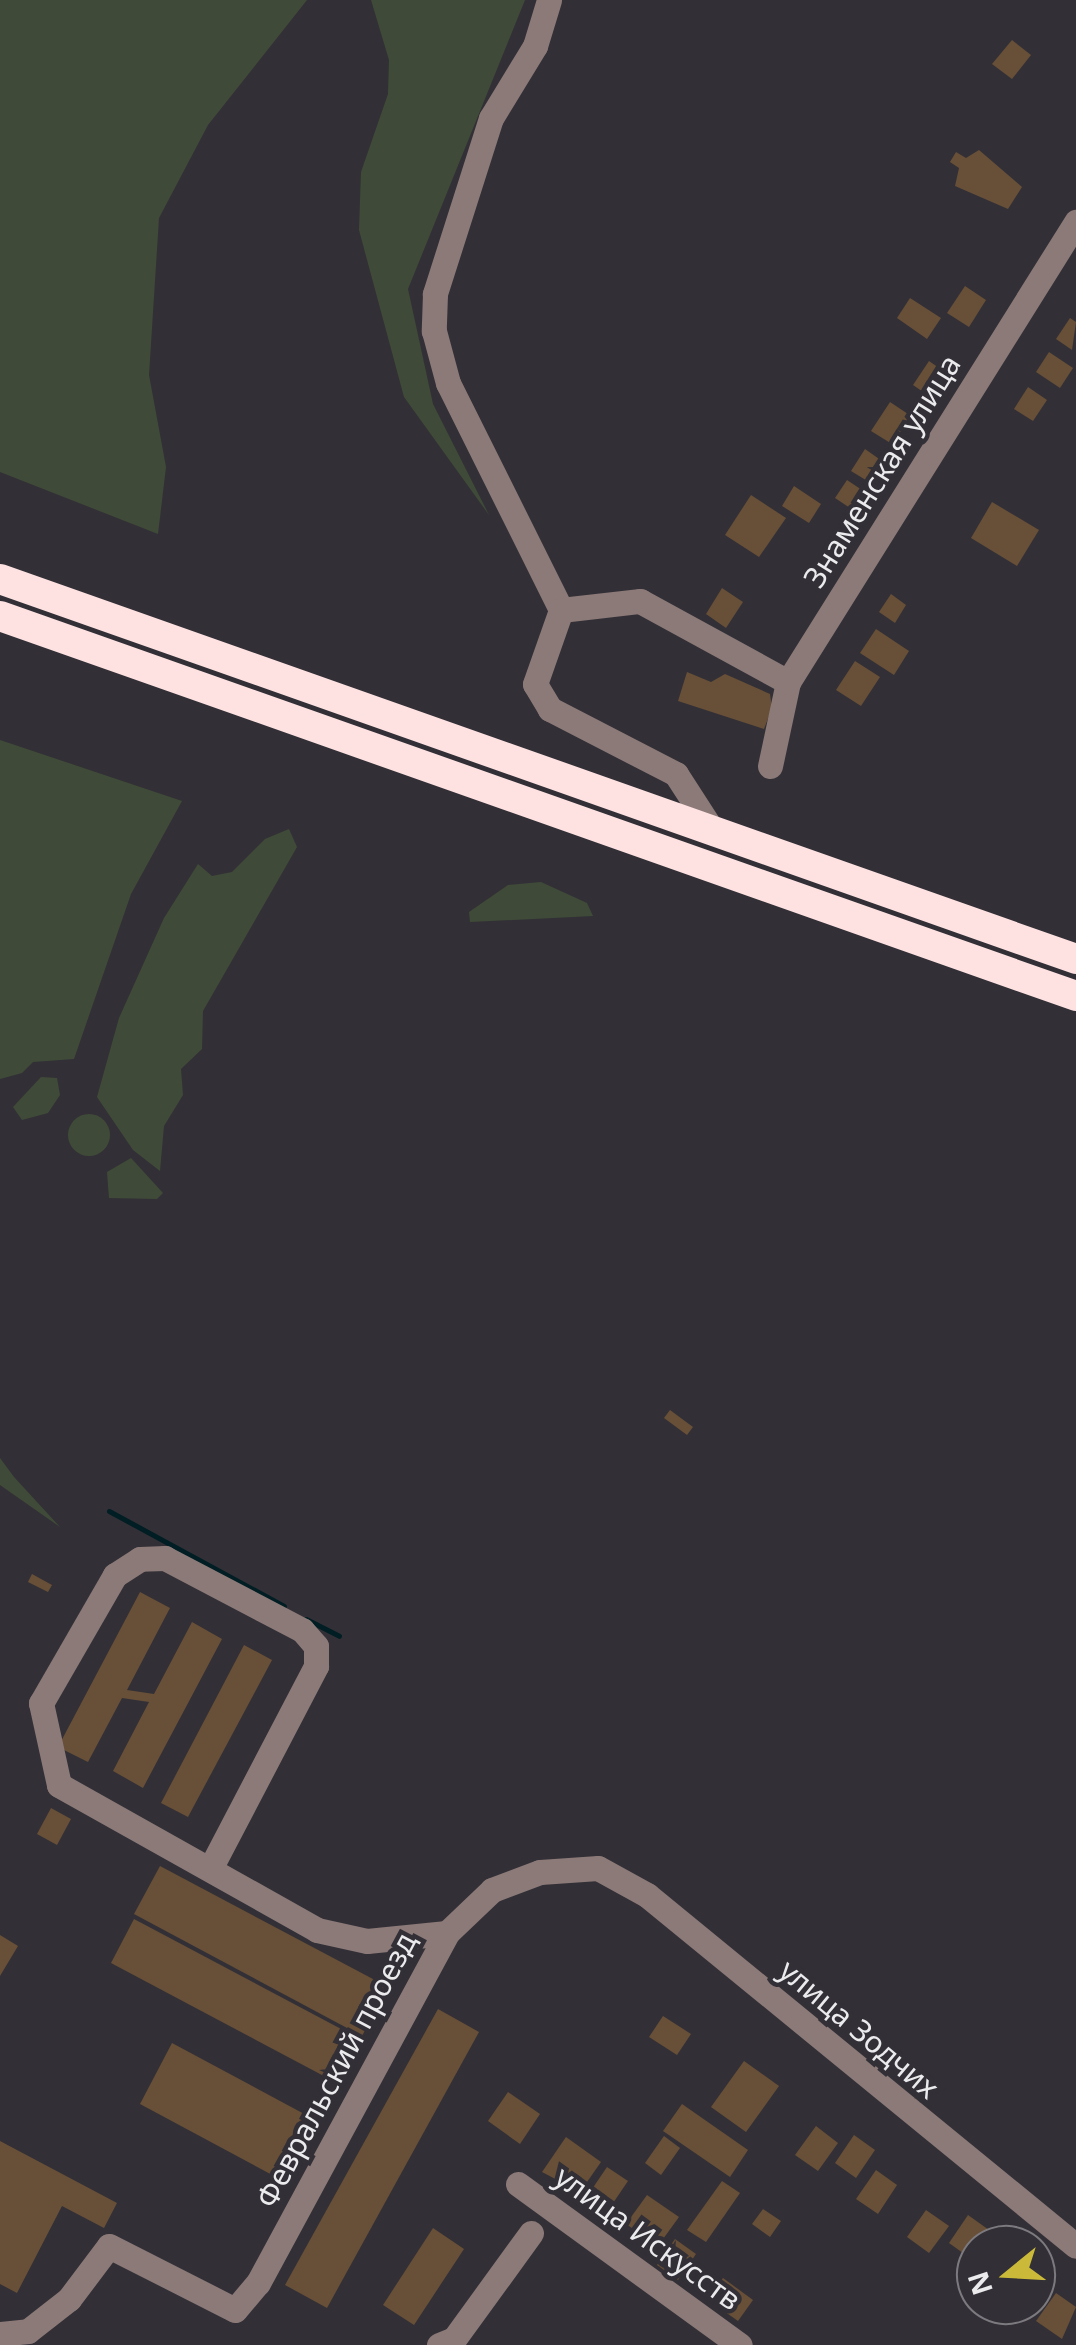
<!DOCTYPE html>
<meta charset="utf-8">
<style>
body{margin:0}
#map{position:relative;width:1076px;height:2345px;overflow:hidden;background:#323036;font-family:"Noto Sans",sans-serif}
div>[style]{position:absolute}
[style*='--x']{left:calc(var(--x)*1px);top:calc(var(--y)*1px);width:calc(var(--w)*1px);rotate:calc(var(--a)*1deg)}
.green>*{inset:0;background:#3f4b38}
.round{border-radius:50%}
.stream>*{height:5px;margin:-2.5px;padding:0 2.5px;transform-origin:2.5px;border-radius:2.5px;background:#001e23}
.building>*{inset:0;background:#684f37}
.minor>*{height:25px;margin:-12.5px;padding:0 12.5px;transform-origin:12.5px;border-radius:12.5px;background:#8c7a79}
.highway>*{height:30px;margin:-15px;padding:0 15px;transform-origin:15px;border-radius:15px;background:#fee2e2}
span{translate:-50% -50%;white-space:nowrap;text-align:center;line-height:1.15;-webkit-text-stroke:9px #323036;paint-order:stroke}
.street-label{font-size:30px;color:#ebeaed}
.north{position:absolute;left:956px;top:2225px;width:100px;height:100px;box-sizing:border-box;background:#323036;border:2px solid #7c7a7f;border-radius:50%;rotate:252deg;font-size:28px;font-weight:700;line-height:40px;text-align:center;color:#ebeaed}
.north::after{content:'';display:block;margin:auto;width:35px;height:45px;background:#cbba39;clip-path:polygon(50% 0,100% 100%,50% 72%,0 100%)}
</style>
<div id="map">
<div class="green">
<i style="clip-path:polygon(0 0,307px 0,208px 125px,159px 218px,149px 375px,166px 467px,158px 534px,0 472px)"></i>
<i style="clip-path:polygon(371px 0,525px 0,408px 289px,433px 404px,489px 515px,404px 397px,359px 230px,361px 172px,388px 94px,389px 60px)"></i>
<i style="clip-path:polygon(0 740px,182px 801px,131px 894px,74px 1059px,33px 1062px,22px 1073px,0 1079px)"></i>
<i style="clip-path:polygon(289px 829px,297px 847px,203px 1011px,202px 1049px,181px 1069px,183px 1095px,164px 1126px,160px 1171px,133px 1150px,97px 1097px,119px 1018px,164px 918px,198px 864px,212px 876px,232px 872px,265px 839px)"></i>
<i style="clip-path:polygon(541px 882px,587px 903px,593px 916px,470px 922px,469px 912px,508px 885px)"></i>
<i style="clip-path:polygon(41px 1077px,57px 1078px,60px 1095px,48px 1113px,22px 1120px,13px 1107px)"></i>
<i class="round" style="left:68px;top:1114px;width:42px;height:42px"></i>
<i style="clip-path:polygon(131px 1158px,163px 1193px,157px 1199px,109px 1198px,107px 1172px)"></i>
<i style="clip-path:polygon(0 1458px,14px 1477px,60px 1527px,0 1485px)"></i>
</div>
<div class="stream">
<i style="--x:109;--y:1511;--w:199;--a:28.5"></i>
<i style="--x:306;--y:1619;--w:37;--a:27"></i>
</div>
<div class="building">
<i style="clip-path:polygon(1012px 40px,1031px 55px,1012px 79px,992px 64px)"></i>
<i style="clip-path:polygon(979px 150px,1022px 187px,1008px 209px,955px 186px,959px 168px,950px 162px,956px 152px,966px 158px)"></i>
<i style="clip-path:polygon(965px 286px,986px 300px,969px 327px,947px 313px)"></i>
<i style="clip-path:polygon(910px 298px,941px 318px,927px 339px,897px 318px)"></i>
<i style="clip-path:polygon(1070px 318px,1076px 322px,1072px 350px,1056px 339px)"></i>
<i style="clip-path:polygon(1049px 352px,1073px 368px,1060px 388px,1036px 372px)"></i>
<i style="clip-path:polygon(929px 361px,942px 370px,926px 394px,913px 385px)"></i>
<i style="clip-path:polygon(1028px 387px,1047px 400px,1033px 421px,1014px 409px)"></i>
<i style="clip-path:polygon(890px 402px,911px 416px,892px 444px,871px 431px)"></i>
<i style="clip-path:polygon(865px 449px,882px 461px,869px 482px,851px 471px)"></i>
<i style="clip-path:polygon(847px 480px,862px 490px,850px 508px,835px 498px)"></i>
<i style="clip-path:polygon(794px 486px,821px 504px,809px 523px,782px 506px)"></i>
<i style="clip-path:polygon(751px 495px,786px 518px,759px 557px,725px 535px)"></i>
<i style="clip-path:polygon(992px 502px,1039px 530px,1017px 566px,971px 538px)"></i>
<i style="clip-path:polygon(722px 588px,743px 602px,726px 628px,706px 614px)"></i>
<i style="clip-path:polygon(891px 594px,906px 605px,895px 623px,879px 612px)"></i>
<i style="clip-path:polygon(876px 629px,909px 651px,894px 675px,860px 653px)"></i>
<i style="clip-path:polygon(855px 661px,880px 677px,861px 706px,836px 690px)"></i>
<i style="clip-path:polygon(687px 672px,711px 682px,725px 674px,770px 694px,772px 708px,764px 729px,678px 701px)"></i>
<i style="clip-path:polygon(670px 1410px,693px 1427px,687px 1435px,664px 1418px)"></i>
<i style="clip-path:polygon(32px 1574px,52px 1585px,48px 1592px,28px 1582px)"></i>
<i style="clip-path:polygon(140px 1592px,170px 1608px,127px 1690px,154px 1694px,192px 1622px,222px 1639px,143px 1788px,113px 1771px,149px 1702px,122px 1698px,88px 1762px,58px 1747px)"></i>
<i style="clip-path:polygon(244px 1645px,272px 1660px,188px 1817px,161px 1803px)"></i>
<i style="clip-path:polygon(51px 1808px,71px 1819px,57px 1845px,37px 1834px)"></i>
<i style="clip-path:polygon(160px 1866px,388px 1987px,362px 2036px,134px 1914px)"></i>
<i style="clip-path:polygon(134px 1919px,360px 2039px,337px 2083px,111px 1963px)"></i>
<i style="clip-path:polygon(0 1935px,18px 1946px,0 1976px)"></i>
<i style="clip-path:polygon(438px 2009px,479px 2032px,327px 2308px,285px 2285px)"></i>
<i style="clip-path:polygon(663px 2016px,691px 2034px,677px 2055px,649px 2037px)"></i>
<i style="clip-path:polygon(172px 2043px,321px 2123px,289px 2184px,140px 2104px)"></i>
<i style="clip-path:polygon(744px 2061px,779px 2086px,746px 2132px,711px 2107px)"></i>
<i style="clip-path:polygon(508px 2092px,540px 2114px,520px 2144px,488px 2121px)"></i>
<i style="clip-path:polygon(682px 2104px,748px 2150px,730px 2177px,663px 2131px)"></i>
<i style="clip-path:polygon(816px 2126px,838px 2143px,818px 2171px,795px 2155px)"></i>
<i style="clip-path:polygon(854px 2135px,875px 2150px,856px 2178px,835px 2163px)"></i>
<i style="clip-path:polygon(664px 2136px,680px 2148px,661px 2175px,645px 2163px)"></i>
<i style="clip-path:polygon(566px 2137px,601px 2162px,580px 2192px,542px 2172px)"></i>
<i style="clip-path:polygon(0 2141px,117px 2203px,104px 2228px,62px 2206px,17px 2293px,0 2284px)"></i>
<i style="clip-path:polygon(607px 2167px,628px 2181px,609px 2209px,588px 2195px)"></i>
<i style="clip-path:polygon(876px 2170px,897px 2185px,878px 2214px,856px 2199px)"></i>
<i style="clip-path:polygon(722px 2181px,740px 2193px,706px 2242px,687px 2230px)"></i>
<i style="clip-path:polygon(647px 2195px,679px 2217px,658px 2246px,626px 2224px)"></i>
<i style="clip-path:polygon(763px 2209px,781px 2221px,770px 2237px,752px 2224px)"></i>
<i style="clip-path:polygon(926px 2210px,949px 2226px,929px 2253px,907px 2237px)"></i>
<i style="clip-path:polygon(968px 2215px,989px 2230px,970px 2258px,949px 2243px)"></i>
<i style="clip-path:polygon(433px 2228px,464px 2249px,414px 2325px,383px 2305px)"></i>
<i style="clip-path:polygon(675px 2239px,696px 2254px,678px 2280px,657px 2265px)"></i>
<i style="clip-path:polygon(723px 2278px,753px 2300px,738px 2321px,707px 2299px)"></i>
<i style="clip-path:polygon(1056px 2293px,1076px 2307px,1062px 2339px,1036px 2321px)"></i>
</div>
<div class="minor">
<i style="--x:549;--y:0;--w:48;--a:106.9"></i>
<i style="--x:535;--y:46;--w:84;--a:121.4"></i>
<i style="--x:491;--y:118;--w:185;--a:107.7"></i>
<i style="--x:435;--y:294;--w:37;--a:92"></i>
<i style="--x:434;--y:331;--w:54;--a:74.9"></i>
<i style="--x:448;--y:383;--w:254;--a:63.5"></i>
<i style="--x:770;--y:766;--w:86;--a:-77.9"></i>
<i style="--x:788;--y:682;--w:543;--a:-57.95"></i>
<i style="--x:714;--y:833;--w:70;--a:-122.8"></i>
<i style="--x:676;--y:774;--w:142;--a:-152.7"></i>
<i style="--x:550;--y:709;--w:29;--a:-121"></i>
<i style="--x:535;--y:684;--w:78;--a:-70.6"></i>
<i style="--x:561;--y:610;--w:80;--a:-6.5"></i>
<i style="--x:640;--y:601;--w:169;--a:28.7"></i>
<i style="--x:210;--y:1869;--w:229;--a:-62.4"></i>
<i style="--x:316;--y:1666;--w:20;--a:-90"></i>
<i style="--x:316;--y:1646;--w:21;--a:-131"></i>
<i style="--x:302;--y:1630;--w:155;--a:-152.3"></i>
<i style="--x:165;--y:1558;--w:25;--a:178"></i>
<i style="--x:140;--y:1559;--w:30;--a:147"></i>
<i style="--x:115;--y:1575;--w:148;--a:120"></i>
<i style="--x:41;--y:1703;--w:84;--a:77.6"></i>
<i style="--x:59;--y:1785;--w:296;--a:29.3"></i>
<i style="--x:317;--y:1930;--w:51;--a:12.4"></i>
<i style="--x:367;--y:1941;--w:80;--a:-5.7"></i>
<i style="--x:518;--y:2184;--w:274;--a:36"></i>
<i style="--x:0;--y:2334;--w:28;--a:-6"></i>
<i style="--x:28;--y:2331;--w:52;--a:-38"></i>
<i style="--x:69;--y:2299;--w:66;--a:-53"></i>
<i style="--x:109;--y:2246;--w:141;--a:26.9"></i>
<i style="--x:235;--y:2310;--w:35;--a:-50"></i>
<i style="--x:258;--y:2283;--w:398;--a:-61.6"></i>
<i style="--x:447;--y:1933;--w:62;--a:-43.7"></i>
<i style="--x:492;--y:1890;--w:51;--a:-20.6"></i>
<i style="--x:540;--y:1872;--w:58;--a:-3.9"></i>
<i style="--x:598;--y:1868;--w:56;--a:28.9"></i>
<i style="--x:647;--y:1895;--w:554;--a:39.29"></i>
<i style="--x:439;--y:2345;--w:16;--a:-22"></i>
<i style="--x:454;--y:2339;--w:131;--a:-54"></i>
</div>
<div class="highway">
<i style="--x:0;--y:579;--w:1141;--a:19.45"></i>
<i style="--x:0;--y:616;--w:1141;--a:19.45"></i>
</div>
<div class="street-label">
<span style="left:882px;top:471px;rotate:-58deg">Знаменская улица</span>
<span style="left:859px;top:2029px;rotate:40deg">улица Зодчих</span>
<span style="left:336px;top:2070px;rotate:-62deg">Февральский проезд</span>
<span style="left:648px;top:2238px;rotate:36deg">улица Искусств</span>
</div>
<div class="north">N</div>
</div>
